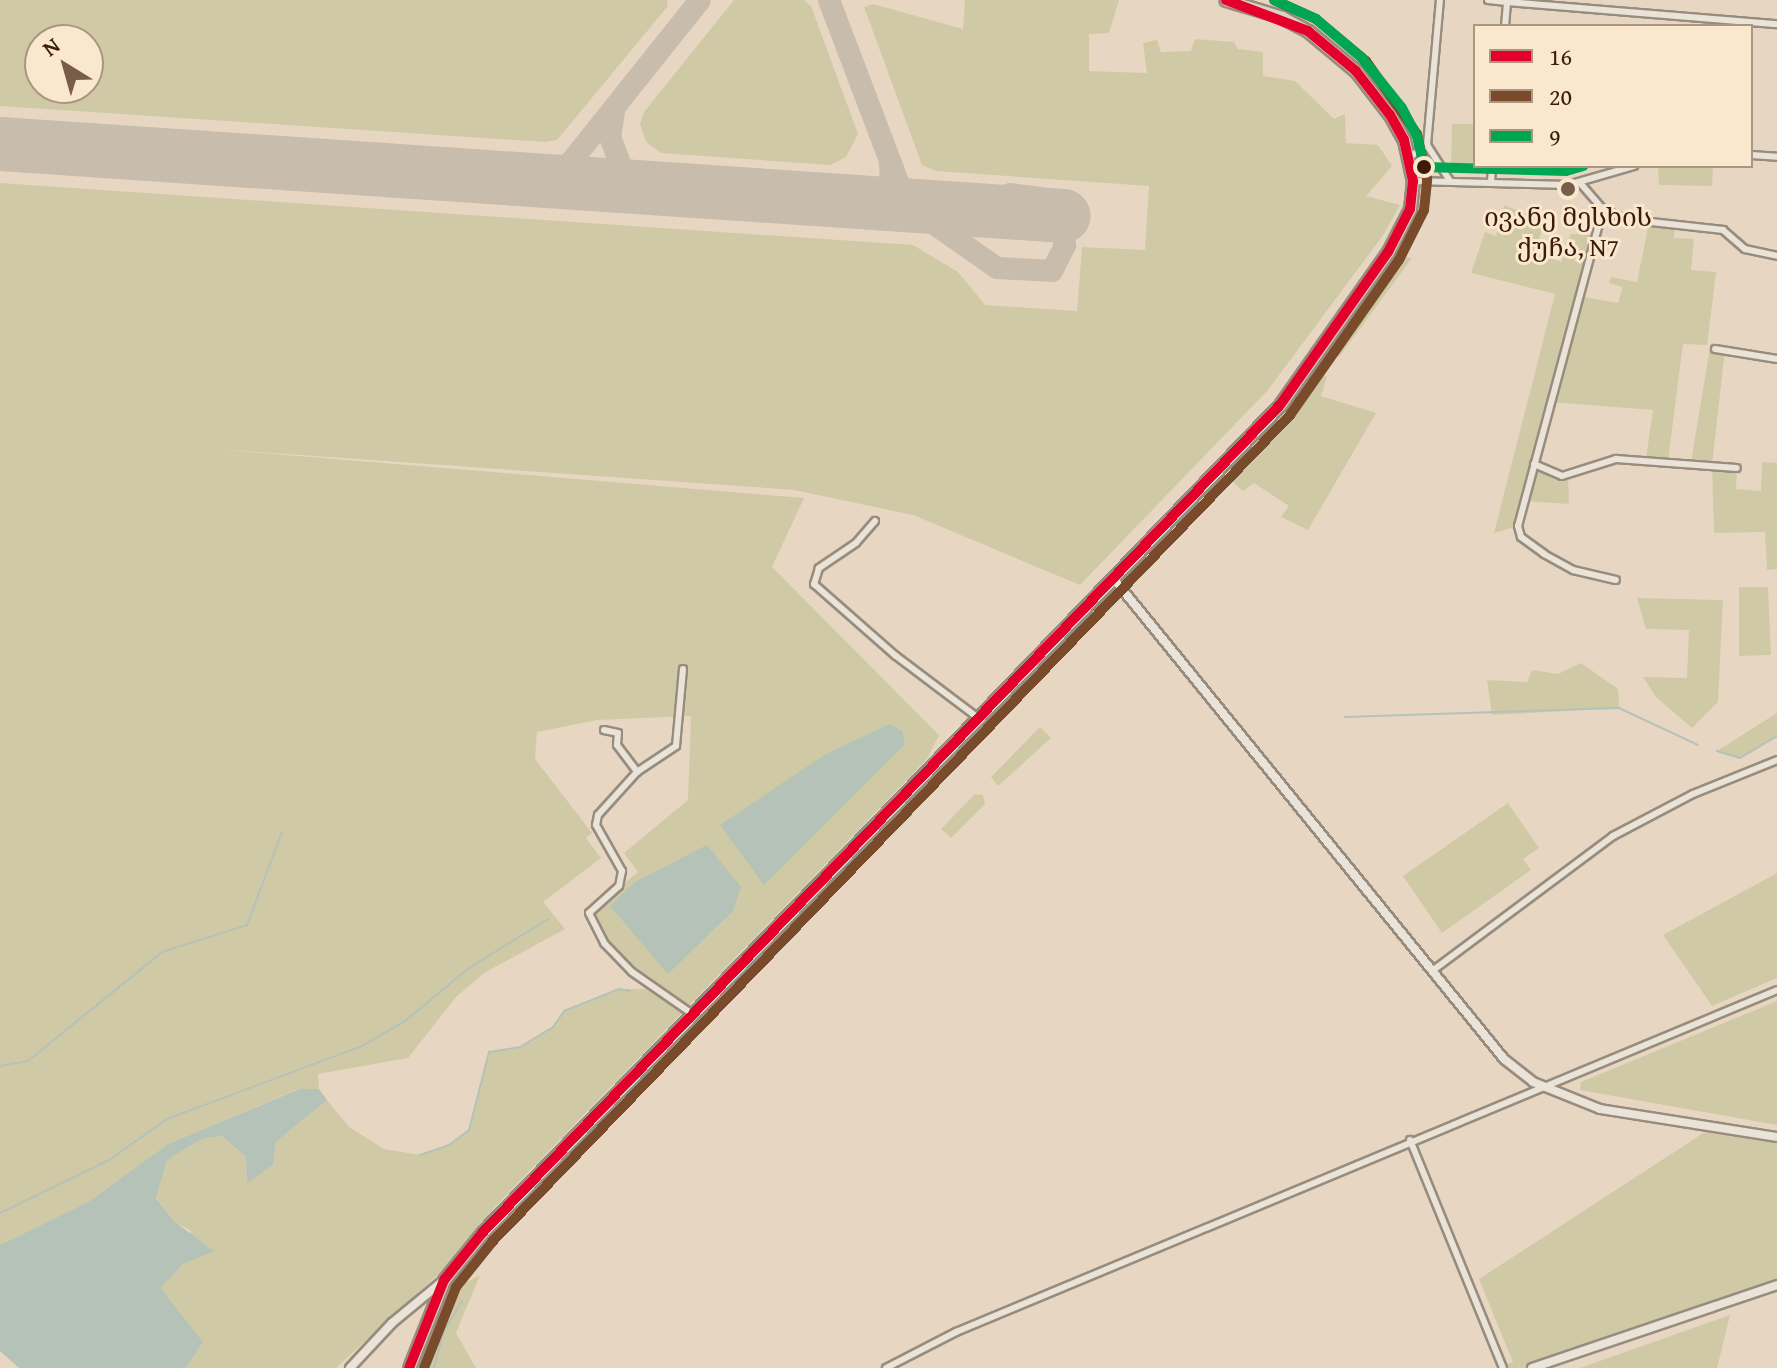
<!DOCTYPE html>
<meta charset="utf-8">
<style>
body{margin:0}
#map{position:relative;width:1777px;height:1368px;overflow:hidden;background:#e7d7c2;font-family:"Gentium Book Plus","Noto Serif Georgian",serif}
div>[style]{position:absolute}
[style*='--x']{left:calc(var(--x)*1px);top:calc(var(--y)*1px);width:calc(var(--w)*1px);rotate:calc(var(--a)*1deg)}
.green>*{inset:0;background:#cfcaa5}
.water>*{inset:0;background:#b4c2b8}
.stream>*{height:2px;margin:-1px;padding:0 1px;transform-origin:1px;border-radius:1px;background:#b4c2b8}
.taxiway>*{height:22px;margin:-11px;padding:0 11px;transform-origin:11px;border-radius:11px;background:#c8bcac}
.runway>*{height:54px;margin:-27px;padding:0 27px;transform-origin:27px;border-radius:27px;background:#c8bcac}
.roads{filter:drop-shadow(2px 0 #988c7e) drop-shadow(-2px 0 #988c7e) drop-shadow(0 2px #988c7e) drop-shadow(0 -2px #988c7e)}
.minor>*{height:6px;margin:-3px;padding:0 3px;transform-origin:3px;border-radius:3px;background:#eae3d8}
.tertiary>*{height:8px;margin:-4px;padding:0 4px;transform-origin:4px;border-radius:4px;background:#eae3d8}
.trunk>*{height:11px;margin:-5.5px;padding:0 5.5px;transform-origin:5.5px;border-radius:5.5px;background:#ded3c3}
.bus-1>*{height:10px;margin:-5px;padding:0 5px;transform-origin:5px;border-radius:5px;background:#e4002b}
.bus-2>*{height:10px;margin:-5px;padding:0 5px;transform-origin:5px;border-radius:5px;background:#7a4b2a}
.bus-3>*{height:10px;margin:-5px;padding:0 5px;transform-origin:5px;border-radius:5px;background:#00a651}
.dots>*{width:22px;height:22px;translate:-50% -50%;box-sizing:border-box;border:4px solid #f9e7ce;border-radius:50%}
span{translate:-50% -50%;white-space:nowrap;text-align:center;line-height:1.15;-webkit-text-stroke:6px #f9e7ce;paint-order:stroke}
.poi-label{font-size:26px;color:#3c1b0a}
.legend{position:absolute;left:1473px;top:24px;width:280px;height:144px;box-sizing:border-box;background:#f9e7ce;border:2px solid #ad9580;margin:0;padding:10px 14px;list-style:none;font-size:24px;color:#3c1b0a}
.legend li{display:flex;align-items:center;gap:16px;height:40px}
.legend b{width:40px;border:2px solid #ad9580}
.north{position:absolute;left:24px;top:24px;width:80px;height:80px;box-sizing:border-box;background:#f9e7ce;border:2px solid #ad9580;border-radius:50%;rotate:323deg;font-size:22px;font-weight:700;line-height:32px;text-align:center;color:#3c1b0a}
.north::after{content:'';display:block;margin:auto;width:28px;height:36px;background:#785d4a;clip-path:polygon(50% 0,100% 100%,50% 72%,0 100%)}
</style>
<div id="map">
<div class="green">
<i style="clip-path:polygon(evenodd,0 0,667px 0,668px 6px,557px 140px,546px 142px,0 106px,0 0,40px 40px,88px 40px,88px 88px,40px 88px,40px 40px)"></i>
<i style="clip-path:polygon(734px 0,804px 0,811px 6px,858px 134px,846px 157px,830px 165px,661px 153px,646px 142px,640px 124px,644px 112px)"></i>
<i style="clip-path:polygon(965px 0,1119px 0,1109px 33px,1089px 34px,1089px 71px,1147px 73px,1143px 43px,1157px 40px,1161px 52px,1191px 51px,1195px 39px,1234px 42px,1238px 49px,1263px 52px,1263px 76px,1295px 81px,1334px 119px,1345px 114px,1346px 143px,1378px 145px,1392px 166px,1366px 196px,1400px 205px,1384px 234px,1268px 390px,1080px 585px,913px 515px,794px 490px,216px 449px,804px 498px,772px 567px,939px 735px,927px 759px,495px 1207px,446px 1267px,336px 1368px,186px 1368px,203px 1342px,161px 1288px,183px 1264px,191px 1231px,175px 1222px,156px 1197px,167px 1160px,202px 1139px,222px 1136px,246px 1157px,247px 1182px,273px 1165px,276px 1142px,327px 1100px,349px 1127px,384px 1149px,420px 1155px,449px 1145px,469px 1130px,489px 1052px,520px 1047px,552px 1027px,564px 1011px,619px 989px,657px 989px,604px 943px,589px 913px,638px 872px,624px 853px,688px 800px,691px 716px,597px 720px,537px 732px,535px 759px,592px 833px,586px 838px,601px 858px,543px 902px,565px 929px,484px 973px,456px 997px,408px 1058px,318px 1074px,319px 1089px,298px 1089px,168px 1144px,88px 1202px,0 1245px,0 183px,913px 245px,958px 272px,985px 305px,1077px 311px,1082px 247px,1145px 250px,1149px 186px,936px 171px,922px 165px,864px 7px,873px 4px,963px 29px)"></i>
<i style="clip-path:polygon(1452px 124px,1475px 124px,1476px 170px,1451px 170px)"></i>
<i style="clip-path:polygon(1658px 166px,1713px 166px,1712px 186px,1659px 185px)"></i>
<i style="clip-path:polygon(1504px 205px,1546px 222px,1533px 252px,1561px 262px,1571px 234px,1596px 235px,1578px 296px,1618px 303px,1623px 287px,1609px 283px,1611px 277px,1637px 282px,1649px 223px,1675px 224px,1674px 238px,1694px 239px,1691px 270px,1716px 272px,1707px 345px,1683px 344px,1668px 461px,1646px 458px,1653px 410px,1550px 402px,1534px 464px,1568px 476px,1569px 504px,1525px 501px,1518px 526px,1494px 533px,1555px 294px,1471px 273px,1485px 232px,1496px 236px)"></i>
<i style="clip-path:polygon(1405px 257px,1412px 258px,1339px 357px,1332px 353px)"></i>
<i style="clip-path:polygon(1710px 347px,1725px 350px,1712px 465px,1737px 468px,1736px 489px,1761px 491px,1762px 462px,1777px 463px,1777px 569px,1767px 570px,1765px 532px,1714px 533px,1712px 466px,1691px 463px)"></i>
<i style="clip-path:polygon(1320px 373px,1327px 377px,1321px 396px,1376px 413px,1308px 530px,1281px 517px,1289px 506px,1254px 483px,1243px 491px,1228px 478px)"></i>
<i style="clip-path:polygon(1739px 587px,1768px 587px,1771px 655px,1739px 656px)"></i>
<i style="clip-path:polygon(1637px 598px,1723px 600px,1718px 702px,1692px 728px,1656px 697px,1643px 677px,1687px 678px,1689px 630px,1646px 629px)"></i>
<i style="clip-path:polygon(1581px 663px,1618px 689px,1619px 708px,1492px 715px,1487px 680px,1527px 682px,1532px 670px,1558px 674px)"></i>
<i style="clip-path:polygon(1777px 713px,1777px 736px,1740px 758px,1717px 751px)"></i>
<i style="clip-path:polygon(1040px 727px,1051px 738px,998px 786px,991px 777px)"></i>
<i style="clip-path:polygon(975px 794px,983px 795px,985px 804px,951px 838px,941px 829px)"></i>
<i style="clip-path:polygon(1508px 803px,1539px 848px,1523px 859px,1531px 870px,1442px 933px,1403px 876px)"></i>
<i style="clip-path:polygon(1777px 873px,1777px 978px,1712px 1006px,1663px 935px)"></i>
<i style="clip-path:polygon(1777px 1001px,1777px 1125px,1580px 1090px,1581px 1082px)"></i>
<i style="clip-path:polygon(1705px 1132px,1777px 1142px,1777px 1281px,1531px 1368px,1498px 1368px,1513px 1362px,1479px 1279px)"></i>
<i style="clip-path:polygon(480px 1275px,456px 1333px,476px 1368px,416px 1368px,447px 1293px)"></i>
<i style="clip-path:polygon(1730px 1315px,1717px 1368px,1580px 1368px)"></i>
</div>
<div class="water">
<i style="clip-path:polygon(890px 724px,902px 731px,905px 744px,764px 885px,720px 825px,826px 754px)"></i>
<i style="clip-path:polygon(707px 845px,741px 887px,733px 911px,668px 974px,610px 906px,635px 882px)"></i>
<i style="clip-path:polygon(299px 1089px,319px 1089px,327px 1100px,276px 1142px,273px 1165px,247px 1183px,246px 1157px,222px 1136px,202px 1139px,167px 1160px,156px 1198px,175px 1222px,214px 1251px,183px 1264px,161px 1288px,203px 1342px,186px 1368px,19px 1368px,0 1351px,0 1245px,88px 1202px,168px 1144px)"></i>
</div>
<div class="stream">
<i style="--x:1345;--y:717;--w:274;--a:-1.9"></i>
<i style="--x:1619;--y:708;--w:87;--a:25.1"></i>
<i style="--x:1717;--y:751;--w:24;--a:17"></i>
<i style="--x:1740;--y:758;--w:43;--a:-30.7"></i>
<i style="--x:0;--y:1066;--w:28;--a:-10"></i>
<i style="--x:28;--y:1061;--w:173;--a:-39.1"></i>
<i style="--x:162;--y:952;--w:89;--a:-17.6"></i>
<i style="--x:247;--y:925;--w:99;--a:-69.4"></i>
<i style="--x:420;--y:1155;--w:31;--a:-19"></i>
<i style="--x:449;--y:1145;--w:25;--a:-37"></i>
<i style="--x:469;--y:1130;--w:81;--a:-75.6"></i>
<i style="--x:489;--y:1052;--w:31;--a:-9"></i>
<i style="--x:520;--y:1047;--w:39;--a:-31"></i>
<i style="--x:553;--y:1027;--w:19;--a:-55"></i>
<i style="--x:564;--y:1011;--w:59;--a:-21.8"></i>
<i style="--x:619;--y:989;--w:11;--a:10"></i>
<i style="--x:0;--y:1213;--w:121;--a:-25.9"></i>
<i style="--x:109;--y:1160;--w:71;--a:-35.3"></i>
<i style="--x:167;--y:1119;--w:208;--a:-20.5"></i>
<i style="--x:362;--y:1046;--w:50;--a:-30.2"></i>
<i style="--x:405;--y:1021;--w:83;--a:-39.6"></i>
<i style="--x:469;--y:968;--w:93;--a:-31.8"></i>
<i style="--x:434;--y:1368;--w:38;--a:-75"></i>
<i style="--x:444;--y:1331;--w:35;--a:-59"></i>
</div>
<div class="taxiway">
<i style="--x:829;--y:0;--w:219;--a:69.2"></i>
<i style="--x:907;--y:205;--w:110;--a:35"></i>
<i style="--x:997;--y:268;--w:55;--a:3.1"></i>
<i style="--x:1052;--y:271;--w:29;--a:-63"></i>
<i style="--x:1065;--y:245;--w:31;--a:-105"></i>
<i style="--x:1057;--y:215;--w:23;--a:-133"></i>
<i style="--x:1041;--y:198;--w:31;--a:-173"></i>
<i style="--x:1010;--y:194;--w:31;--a:149"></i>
<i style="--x:614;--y:112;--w:25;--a:99"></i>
<i style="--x:610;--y:137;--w:34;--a:69"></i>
<i style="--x:622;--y:169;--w:26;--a:39"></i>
<i style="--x:642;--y:185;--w:14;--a:12"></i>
<i style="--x:515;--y:179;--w:25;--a:0"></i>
<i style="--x:540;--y:179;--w:34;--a:-28"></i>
<i style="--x:570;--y:163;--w:208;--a:-51.4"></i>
<i style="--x:843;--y:201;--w:33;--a:-5"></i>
<i style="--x:876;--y:198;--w:24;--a:-52"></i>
<i style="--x:891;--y:179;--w:14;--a:-94"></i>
</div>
<div class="runway">
<i style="--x:0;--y:144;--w:1066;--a:3.87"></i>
</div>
<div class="roads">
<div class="minor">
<i style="--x:1488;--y:0;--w:19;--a:6"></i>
<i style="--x:1505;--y:26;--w:24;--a:-85"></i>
<i style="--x:1507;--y:2;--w:271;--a:4.7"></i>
<i style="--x:1427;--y:145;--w:43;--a:57.4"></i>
<i style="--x:1751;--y:155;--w:26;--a:4"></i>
<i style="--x:1410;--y:157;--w:21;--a:-35"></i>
<i style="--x:1427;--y:145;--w:146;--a:-84.9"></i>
<i style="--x:1413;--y:181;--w:155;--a:1.5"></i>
<i style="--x:1568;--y:185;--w:69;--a:-16.1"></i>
<i style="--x:1491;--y:182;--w:16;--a:-86"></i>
<i style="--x:1581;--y:184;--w:33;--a:49"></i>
<i style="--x:1603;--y:209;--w:23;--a:25"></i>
<i style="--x:1624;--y:219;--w:100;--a:6.3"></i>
<i style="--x:1723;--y:230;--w:29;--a:41"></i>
<i style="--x:1745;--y:249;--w:33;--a:12"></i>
<i style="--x:1603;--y:209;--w:328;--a:105"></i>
<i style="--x:1518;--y:526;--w:11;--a:75"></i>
<i style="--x:1521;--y:537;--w:29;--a:36"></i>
<i style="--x:1544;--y:554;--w:33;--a:29"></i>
<i style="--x:1573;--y:570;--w:44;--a:13.1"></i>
<i style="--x:1715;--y:349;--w:63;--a:9.2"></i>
<i style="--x:1534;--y:464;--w:30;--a:23"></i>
<i style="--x:1562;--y:476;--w:57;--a:-17.5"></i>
<i style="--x:1616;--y:459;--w:121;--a:4.3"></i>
<i style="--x:875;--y:521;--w:29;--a:131"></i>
<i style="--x:856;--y:543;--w:45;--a:146"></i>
<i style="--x:819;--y:568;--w:17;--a:107"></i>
<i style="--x:814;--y:584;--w:109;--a:41.3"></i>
<i style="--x:896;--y:656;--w:101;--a:37"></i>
<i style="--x:683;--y:669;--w:77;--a:95.2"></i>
<i style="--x:676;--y:746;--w:47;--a:146.3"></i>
<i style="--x:637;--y:772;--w:58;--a:132.2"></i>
<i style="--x:598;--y:815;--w:10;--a:101"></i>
<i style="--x:596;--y:825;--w:53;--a:60.5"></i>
<i style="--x:622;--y:871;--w:15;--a:101"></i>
<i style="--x:619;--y:886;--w:40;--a:138"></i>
<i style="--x:589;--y:913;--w:34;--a:63"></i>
<i style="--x:604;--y:943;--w:40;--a:46"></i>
<i style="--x:632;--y:972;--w:72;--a:34.8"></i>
<i style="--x:604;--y:730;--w:14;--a:12"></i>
<i style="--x:618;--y:733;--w:12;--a:95"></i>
<i style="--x:617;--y:745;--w:34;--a:53"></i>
<i style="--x:1432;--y:971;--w:226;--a:-36.7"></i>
<i style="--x:1613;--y:836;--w:90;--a:-27.7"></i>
<i style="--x:1693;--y:794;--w:91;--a:-22"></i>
<i style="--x:1410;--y:1140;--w:246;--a:67.8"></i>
<i style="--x:886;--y:1368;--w:79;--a:-27.2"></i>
<i style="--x:956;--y:1332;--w:889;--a:-22.61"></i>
</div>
<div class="tertiary">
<i style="--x:1113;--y:578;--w:620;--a:50.89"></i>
<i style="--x:1504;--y:1059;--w:37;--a:38"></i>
<i style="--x:1533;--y:1082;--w:72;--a:21.9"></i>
<i style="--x:1600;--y:1109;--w:179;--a:9"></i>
<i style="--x:350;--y:1368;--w:62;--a:-47"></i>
<i style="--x:392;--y:1323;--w:66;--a:-39.5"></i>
<i style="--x:1532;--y:1368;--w:259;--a:-18.7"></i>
</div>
<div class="trunk">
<i style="--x:409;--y:1368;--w:95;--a:-68.3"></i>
<i style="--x:444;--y:1280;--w:62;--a:-50.9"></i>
<i style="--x:483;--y:1232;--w:1149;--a:-46.06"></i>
<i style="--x:1280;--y:405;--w:187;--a:-54.8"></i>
<i style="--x:1388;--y:252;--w:48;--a:-62.9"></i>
<i style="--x:1410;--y:209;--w:28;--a:-84"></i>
<i style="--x:1413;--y:181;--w:42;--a:-102.4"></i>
<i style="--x:1404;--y:140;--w:29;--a:-119"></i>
<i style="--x:1390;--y:115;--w:56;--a:-127.7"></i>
<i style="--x:1356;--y:71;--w:62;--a:-140.2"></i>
<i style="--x:1308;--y:31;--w:30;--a:-152"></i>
<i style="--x:1282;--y:17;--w:59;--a:-163.1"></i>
</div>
</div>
<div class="bus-1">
<i style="--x:409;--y:1368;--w:95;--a:-68.3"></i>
<i style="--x:444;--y:1280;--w:62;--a:-50.9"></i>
<i style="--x:483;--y:1232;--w:1149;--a:-46.06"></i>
<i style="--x:1280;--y:405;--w:187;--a:-54.8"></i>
<i style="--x:1388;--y:252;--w:48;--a:-62.9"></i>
<i style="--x:1410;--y:209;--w:28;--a:-84"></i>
<i style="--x:1413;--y:181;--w:42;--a:-102.4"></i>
<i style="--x:1404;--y:140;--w:29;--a:-119"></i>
<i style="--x:1390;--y:115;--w:56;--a:-127.7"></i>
<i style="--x:1356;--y:71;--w:62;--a:-140.2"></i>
<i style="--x:1308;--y:31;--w:88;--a:-159.3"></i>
</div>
<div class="bus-2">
<i style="--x:424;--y:1368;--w:87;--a:-68.4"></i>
<i style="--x:456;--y:1287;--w:59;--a:-51.2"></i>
<i style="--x:493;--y:1241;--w:1148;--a:-46.02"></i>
<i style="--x:1290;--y:415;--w:189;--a:-54.9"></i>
<i style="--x:1399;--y:260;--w:56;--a:-63.4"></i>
<i style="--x:1424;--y:210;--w:31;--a:-84"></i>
<i style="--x:1427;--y:179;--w:46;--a:-102.5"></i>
<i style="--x:1417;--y:134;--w:89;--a:-124.9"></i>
<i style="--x:1366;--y:61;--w:65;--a:-140"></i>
<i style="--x:1316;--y:19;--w:46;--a:-155.7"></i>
</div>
<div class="bus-3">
<i style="--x:1274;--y:0;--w:46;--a:24.3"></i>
<i style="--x:1316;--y:19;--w:59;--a:40.2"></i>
<i style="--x:1361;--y:57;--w:65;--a:51.2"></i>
<i style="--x:1402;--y:108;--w:32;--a:62"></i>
<i style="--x:1417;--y:136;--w:32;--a:77"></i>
<i style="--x:1424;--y:167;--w:142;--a:1.6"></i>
<i style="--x:1566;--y:171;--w:18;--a:-16"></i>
</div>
<div class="dots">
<i style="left:1424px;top:167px;background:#3c1b0a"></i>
<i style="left:1568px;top:189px;background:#785d4a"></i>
</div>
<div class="poi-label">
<span style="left:1568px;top:232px">ივანე მესხის<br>ქუჩა, N7</span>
</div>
<ul class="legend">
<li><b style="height:10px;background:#e4002b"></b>16</li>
<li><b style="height:10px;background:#7a4b2a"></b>20</li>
<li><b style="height:10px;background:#00a651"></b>9</li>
</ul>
<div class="north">N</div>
</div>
